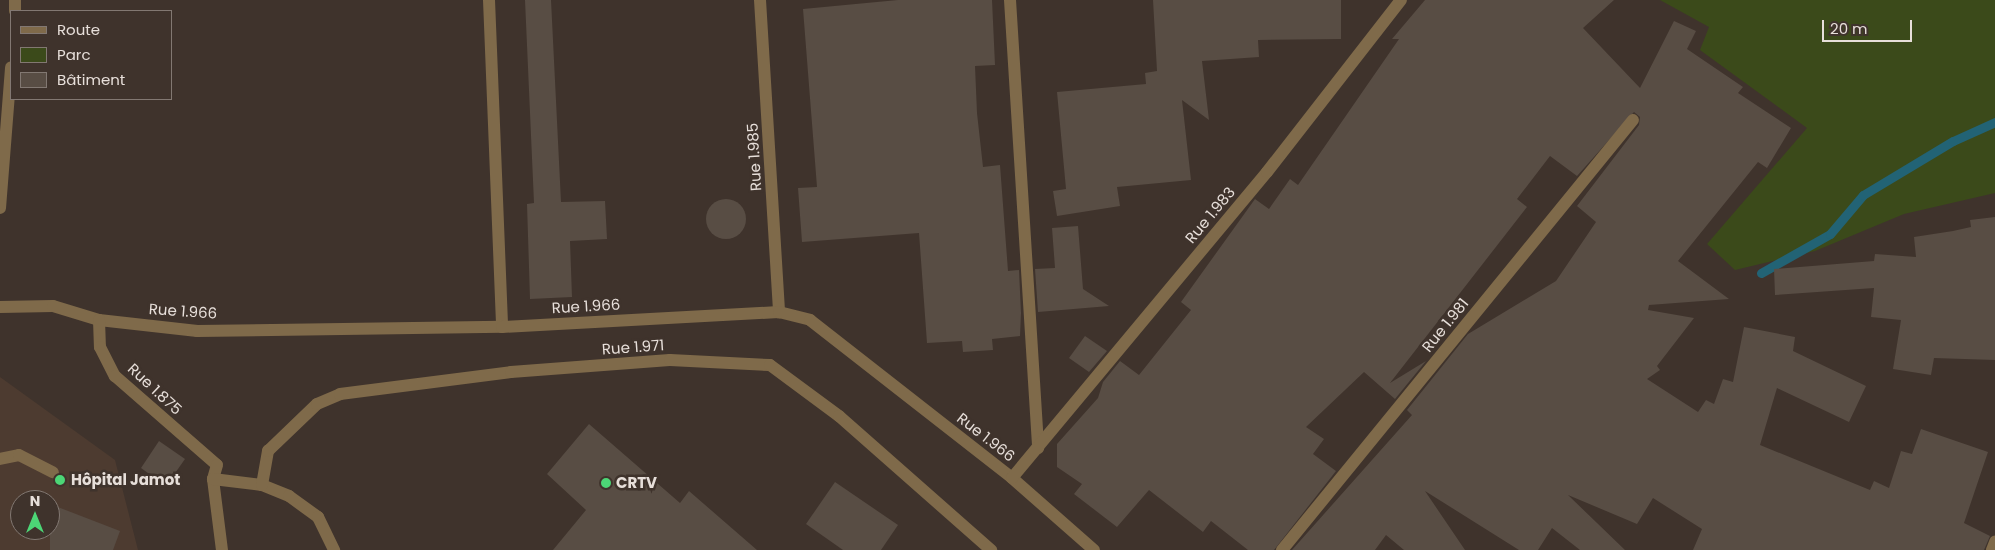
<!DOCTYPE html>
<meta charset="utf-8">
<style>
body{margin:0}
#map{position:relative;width:1995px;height:550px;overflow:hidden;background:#3f332c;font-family:Poppins,sans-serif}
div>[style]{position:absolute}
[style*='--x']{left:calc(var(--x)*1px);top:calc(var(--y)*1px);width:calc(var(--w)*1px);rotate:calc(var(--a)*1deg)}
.built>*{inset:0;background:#4d3b30}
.green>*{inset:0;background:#3b4a1a}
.stream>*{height:9px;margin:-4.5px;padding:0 4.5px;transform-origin:4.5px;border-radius:4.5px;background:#226375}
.building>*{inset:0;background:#584d44}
.round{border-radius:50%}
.minor>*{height:12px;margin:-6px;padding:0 6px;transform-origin:6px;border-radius:6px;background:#7f6a4a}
.dots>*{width:14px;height:14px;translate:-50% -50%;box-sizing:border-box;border:2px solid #3f332c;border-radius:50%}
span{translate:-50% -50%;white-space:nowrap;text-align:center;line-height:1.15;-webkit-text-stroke:5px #3f332c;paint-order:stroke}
.street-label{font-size:15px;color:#e7dfda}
.poi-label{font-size:15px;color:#e7dfda;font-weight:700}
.left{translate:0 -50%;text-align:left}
.legend{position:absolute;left:10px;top:10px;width:162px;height:90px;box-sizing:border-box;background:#3f332c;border:1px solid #827872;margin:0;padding:6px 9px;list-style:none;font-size:15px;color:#e7dfda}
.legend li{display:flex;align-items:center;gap:10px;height:25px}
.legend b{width:25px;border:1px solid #827872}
.north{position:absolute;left:10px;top:490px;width:50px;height:50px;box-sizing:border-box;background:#3f332c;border:1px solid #827872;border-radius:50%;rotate:0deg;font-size:14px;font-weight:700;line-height:20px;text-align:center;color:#e7dfda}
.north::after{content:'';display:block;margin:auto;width:18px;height:22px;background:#4cd676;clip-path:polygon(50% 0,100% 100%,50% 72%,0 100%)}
.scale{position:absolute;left:1822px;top:20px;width:90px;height:22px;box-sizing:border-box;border:2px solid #e7dfda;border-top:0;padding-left:6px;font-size:15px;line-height:18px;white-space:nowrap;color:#e7dfda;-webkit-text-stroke:4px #3f332c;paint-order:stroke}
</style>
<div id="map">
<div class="built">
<i style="clip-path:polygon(evenodd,0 377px,115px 460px,138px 550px,0 550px,0 377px,20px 500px,50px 500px,50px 530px,20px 530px,20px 500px)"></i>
</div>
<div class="green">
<i style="clip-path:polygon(1660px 0,1995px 0,1995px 193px,1904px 214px,1815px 251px,1735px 270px,1707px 244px,1807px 128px,1700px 50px,1709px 27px)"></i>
</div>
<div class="stream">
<i style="--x:1761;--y:273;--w:79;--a:-29.5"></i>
<i style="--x:1830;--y:234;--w:51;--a:-49.8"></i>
<i style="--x:1863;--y:195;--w:105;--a:-31"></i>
<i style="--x:1953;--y:141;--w:46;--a:-24.3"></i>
</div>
<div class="building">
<i style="clip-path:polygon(525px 0,551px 0,561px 202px,605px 201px,607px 239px,570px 241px,572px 297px,530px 299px,527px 204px,534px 203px)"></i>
<i style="clip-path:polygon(898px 0,992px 0,995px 65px,975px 66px,977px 113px,983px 167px,1000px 165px,1008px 271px,1019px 270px,1021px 313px,1020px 336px,992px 339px,993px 350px,963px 352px,962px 341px,927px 343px,919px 233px,802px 242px,798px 188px,817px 187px,803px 9px)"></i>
<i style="clip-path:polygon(1153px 0,1341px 0,1341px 39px,1258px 40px,1259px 57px,1202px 61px,1209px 120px,1182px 100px,1191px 180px,1117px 187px,1120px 206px,1057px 216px,1053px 191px,1066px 189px,1057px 92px,1146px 84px,1145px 73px,1157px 71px)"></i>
<i style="clip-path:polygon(1425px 0,1614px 0,1583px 28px,1640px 88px,1674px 21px,1696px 31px,1687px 49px,1743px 87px,1738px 93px,1791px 128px,1767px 168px,1758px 162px,1678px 261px,1729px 299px,1649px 305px,1648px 310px,1694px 318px,1657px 366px,1660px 370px,1647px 379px,1698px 412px,1706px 400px,1714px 404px,1723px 379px,1733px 382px,1744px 327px,1795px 337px,1793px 351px,1866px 386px,1849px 422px,1777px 388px,1760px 445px,1870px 490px,1874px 481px,1889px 488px,1901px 451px,1912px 454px,1921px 429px,1988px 452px,1964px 523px,1990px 536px,1984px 550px,1693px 550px,1702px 529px,1653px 498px,1637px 524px,1568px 495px,1625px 550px,1580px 550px,1552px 528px,1538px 550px,1519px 550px,1425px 491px,1465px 550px,1404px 550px,1386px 535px,1375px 550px,1292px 550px,1412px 415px,1407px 410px,1468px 334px,1556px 281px,1596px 222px,1577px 206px,1639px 125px,1640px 117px,1634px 112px,1577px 176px,1550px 156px,1517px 199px,1527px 207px,1390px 383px,1426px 361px,1395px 399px,1364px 372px,1306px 427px,1324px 439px,1313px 454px,1336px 471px,1274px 550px,1248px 550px,1211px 521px,1203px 532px,1149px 490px,1117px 527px,1074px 494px,1082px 484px,1057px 467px,1057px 444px,1098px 398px,1103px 382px,1120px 361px,1139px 375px,1191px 310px,1181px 302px,1255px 199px,1269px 209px,1290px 179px,1298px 185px,1399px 39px,1392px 39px)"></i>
<i class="round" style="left:706px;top:199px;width:40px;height:40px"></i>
<i style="clip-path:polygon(1995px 217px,1995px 360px,1934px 358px,1931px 375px,1893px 369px,1901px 320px,1871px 317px,1874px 288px,1775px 295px,1774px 269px,1874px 261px,1875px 254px,1916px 257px,1914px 237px,1953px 231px,1971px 227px,1970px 220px)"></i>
<i style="clip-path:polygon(1078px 226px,1083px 289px,1109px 306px,1038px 312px,1035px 269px,1055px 268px,1052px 228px)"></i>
<i style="clip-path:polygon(1085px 336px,1107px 351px,1089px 372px,1069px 358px)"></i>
<i style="clip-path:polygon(589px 424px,680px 503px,689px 491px,757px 550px,553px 550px,586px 510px,547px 474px)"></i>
<i style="clip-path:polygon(159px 441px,185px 459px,166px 486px,141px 468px)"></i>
<i style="clip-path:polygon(835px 482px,898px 525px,881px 550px,843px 550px,806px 524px)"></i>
<i style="clip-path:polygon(50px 504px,120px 531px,113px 550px,50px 550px)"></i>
</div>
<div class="minor">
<i style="--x:489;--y:0;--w:327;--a:87.7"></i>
<i style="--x:760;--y:0;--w:313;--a:86.5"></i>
<i style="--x:1010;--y:0;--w:449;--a:86.4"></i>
<i style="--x:15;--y:11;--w:11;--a:-90"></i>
<i style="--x:0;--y:208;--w:141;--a:-85.5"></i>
<i style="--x:0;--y:307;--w:53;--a:-1.1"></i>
<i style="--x:53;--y:306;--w:48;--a:16.9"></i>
<i style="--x:99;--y:320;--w:99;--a:6.4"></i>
<i style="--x:197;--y:331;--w:305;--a:-0.8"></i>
<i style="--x:502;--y:327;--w:277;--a:-3.1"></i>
<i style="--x:779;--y:312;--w:32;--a:14"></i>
<i style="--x:810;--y:320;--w:256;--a:38"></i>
<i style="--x:1012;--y:478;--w:109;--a:41.3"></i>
<i style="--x:99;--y:320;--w:27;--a:88"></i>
<i style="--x:100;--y:347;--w:33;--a:63"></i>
<i style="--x:115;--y:376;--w:135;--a:41.1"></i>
<i style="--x:217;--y:465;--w:15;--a:106"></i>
<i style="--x:213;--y:479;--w:72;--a:82.8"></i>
<i style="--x:0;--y:459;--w:19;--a:-12"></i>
<i style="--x:19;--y:455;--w:38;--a:27"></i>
<i style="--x:1012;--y:478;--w:398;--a:-50.2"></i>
<i style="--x:1267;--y:172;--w:218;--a:-52.1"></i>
<i style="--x:213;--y:479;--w:49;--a:7"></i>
<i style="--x:262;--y:485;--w:29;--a:22"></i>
<i style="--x:289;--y:496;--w:36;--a:36"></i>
<i style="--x:318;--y:517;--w:37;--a:64"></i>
<i style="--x:262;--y:485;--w:35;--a:-80"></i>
<i style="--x:268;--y:451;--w:68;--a:-43.8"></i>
<i style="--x:317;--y:404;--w:25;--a:-23"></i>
<i style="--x:340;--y:394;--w:172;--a:-7.3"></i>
<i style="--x:511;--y:372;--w:159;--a:-4.3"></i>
<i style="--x:670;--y:360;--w:100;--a:2.9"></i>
<i style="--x:770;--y:365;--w:86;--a:36.5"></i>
<i style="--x:839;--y:416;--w:203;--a:41.4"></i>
<i style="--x:1282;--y:550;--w:555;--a:-50.78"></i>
<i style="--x:1992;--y:550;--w:9;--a:-69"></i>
</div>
<div class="dots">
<i style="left:60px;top:480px;background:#4cd676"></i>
<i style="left:606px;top:483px;background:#4cd676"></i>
</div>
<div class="street-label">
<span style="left:754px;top:157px;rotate:-93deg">Rue 1.985</span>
<span style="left:1210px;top:215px;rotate:-50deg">Rue 1.983</span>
<span style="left:586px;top:306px;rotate:-3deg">Rue 1.966</span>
<span style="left:183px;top:311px;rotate:4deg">Rue 1.966</span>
<span style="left:1445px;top:325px;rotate:-51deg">Rue 1.981</span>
<span style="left:633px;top:347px;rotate:-4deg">Rue 1.971</span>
<span style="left:155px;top:389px;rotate:43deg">Rue 1.875</span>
<span style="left:986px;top:437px;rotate:38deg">Rue 1.966</span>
</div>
<div class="poi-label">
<span class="left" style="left:71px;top:480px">Hôpital Jamot</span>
<span class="left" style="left:616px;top:483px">CRTV</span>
</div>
<ul class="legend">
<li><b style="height:6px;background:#7f6a4a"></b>Route</li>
<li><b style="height:14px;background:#3b4a1a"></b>Parc</li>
<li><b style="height:14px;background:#584d44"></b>Bâtiment</li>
</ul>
<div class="north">N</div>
<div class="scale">20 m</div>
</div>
